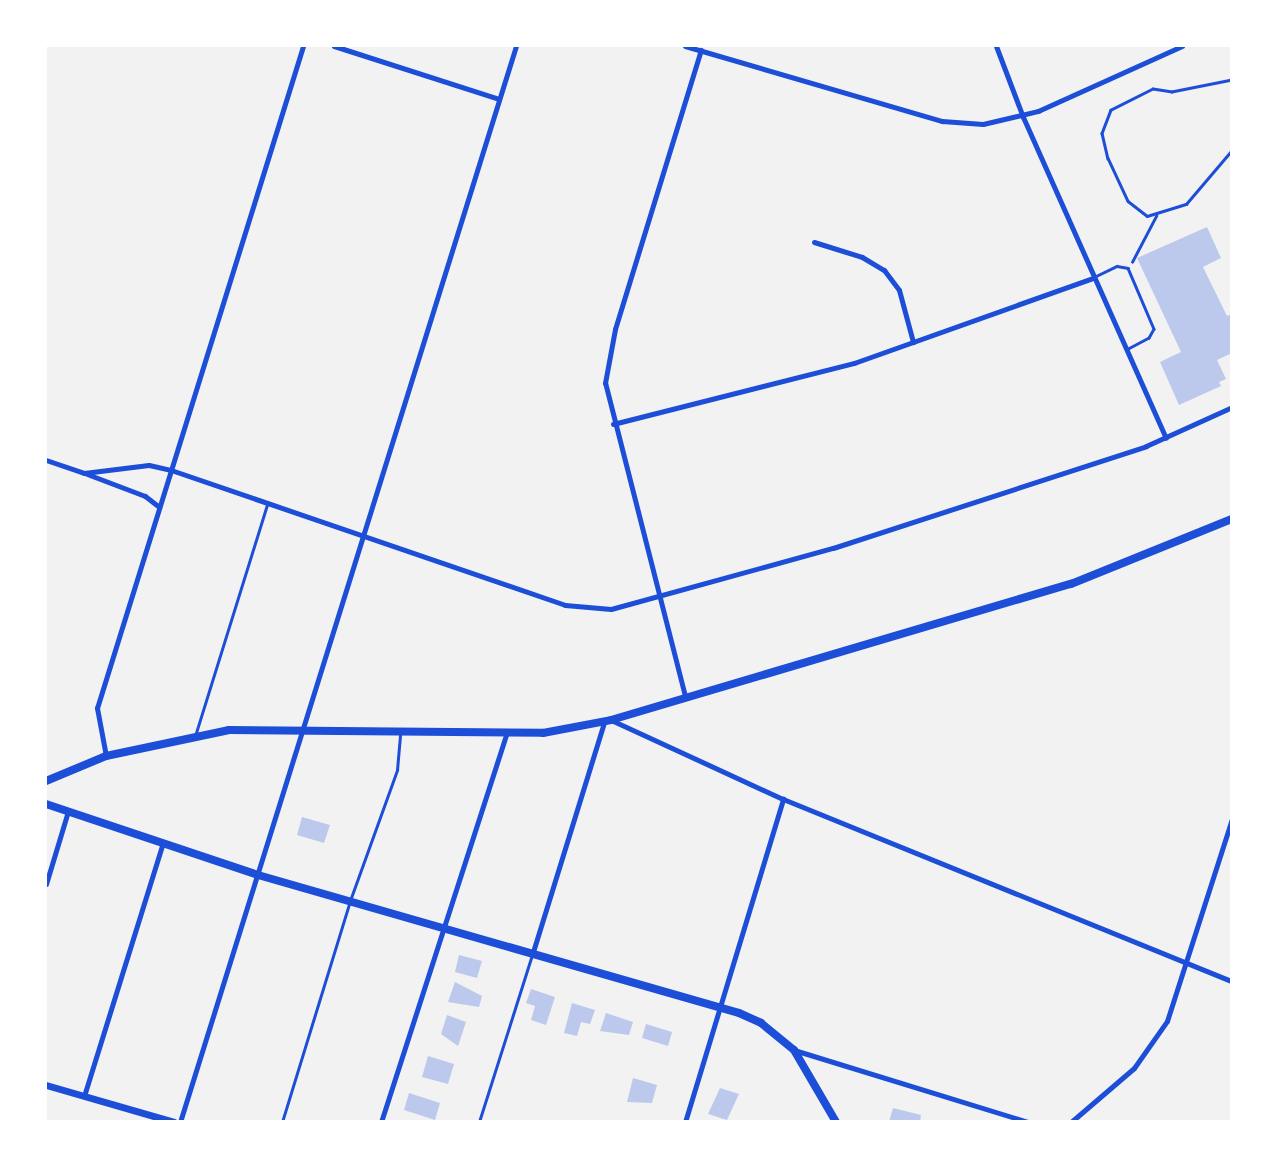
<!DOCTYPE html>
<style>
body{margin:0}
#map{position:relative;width:1277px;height:1167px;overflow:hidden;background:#f2f2f2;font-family:"Space Grotesk",sans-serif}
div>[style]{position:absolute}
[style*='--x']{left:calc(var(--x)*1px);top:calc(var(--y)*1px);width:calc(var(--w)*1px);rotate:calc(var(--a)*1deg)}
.building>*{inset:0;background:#bdc9ec}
.path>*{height:2.5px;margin:-1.25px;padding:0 1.25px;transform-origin:1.25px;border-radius:1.25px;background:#1d4ed8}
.service>*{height:2.5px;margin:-1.25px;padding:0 1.25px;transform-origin:1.25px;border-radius:1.25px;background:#1d4ed8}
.minor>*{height:5px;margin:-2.5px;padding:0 2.5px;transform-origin:2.5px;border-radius:2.5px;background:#1d4ed8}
.tertiary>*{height:7px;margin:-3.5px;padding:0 3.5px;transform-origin:3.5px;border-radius:3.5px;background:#1d4ed8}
.secondary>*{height:8px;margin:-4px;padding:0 4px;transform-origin:4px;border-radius:4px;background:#1d4ed8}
span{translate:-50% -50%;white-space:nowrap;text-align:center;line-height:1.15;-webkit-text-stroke:5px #fff;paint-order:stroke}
.frame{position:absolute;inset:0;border:47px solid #fff;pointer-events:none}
</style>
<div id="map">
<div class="building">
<i style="clip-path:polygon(1207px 227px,1221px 258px,1203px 267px,1227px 316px,1232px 314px,1232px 353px,1217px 360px,1226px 379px,1219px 382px,1221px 386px,1179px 405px,1160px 362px,1181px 352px,1137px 258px)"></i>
<i style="clip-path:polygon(302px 817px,330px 825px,324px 843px,297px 835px)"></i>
<i style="clip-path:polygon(459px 955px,482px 961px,477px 978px,455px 972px)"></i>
<i style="clip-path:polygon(455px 982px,482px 996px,479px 1007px,448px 1002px)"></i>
<i style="clip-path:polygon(531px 989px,555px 997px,546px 1025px,531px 1020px,535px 1006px,526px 1003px)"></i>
<i style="clip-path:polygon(572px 1003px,595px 1010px,590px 1024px,581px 1022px,577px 1036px,564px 1033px)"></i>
<i style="clip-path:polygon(606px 1013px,633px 1022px,629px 1035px,600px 1031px)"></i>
<i style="clip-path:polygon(447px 1015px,466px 1022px,458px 1046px,441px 1034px)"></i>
<i style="clip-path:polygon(646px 1024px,672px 1032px,668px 1046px,642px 1038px)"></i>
<i style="clip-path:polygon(428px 1056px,454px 1064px,448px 1084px,422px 1077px)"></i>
<i style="clip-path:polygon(633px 1078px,657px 1085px,652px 1103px,627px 1102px)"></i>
<i style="clip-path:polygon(720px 1088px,739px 1094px,727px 1120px,708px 1114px)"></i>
<i style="clip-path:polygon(409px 1093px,440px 1103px,435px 1120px,404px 1110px)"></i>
<i style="clip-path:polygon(893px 1108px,921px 1115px,920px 1122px,889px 1122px)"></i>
</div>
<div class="path">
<i style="--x:1232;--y:80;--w:61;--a:168.7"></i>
<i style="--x:1172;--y:92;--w:19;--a:-171"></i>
<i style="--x:1153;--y:89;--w:47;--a:153.4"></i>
<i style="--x:1111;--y:110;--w:25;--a:111"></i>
<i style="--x:1102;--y:133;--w:26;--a:77"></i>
<i style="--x:1108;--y:158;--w:47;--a:65.1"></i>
<i style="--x:1128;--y:201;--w:24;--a:38"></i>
<i style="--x:1147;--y:216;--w:41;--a:-17.1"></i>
<i style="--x:1186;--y:204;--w:71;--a:-49.6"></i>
<i style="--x:1132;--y:262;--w:52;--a:-62.4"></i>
</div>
<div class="service">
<i style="--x:1094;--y:277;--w:25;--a:-26"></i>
<i style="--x:1117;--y:266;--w:11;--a:10"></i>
<i style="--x:1128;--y:268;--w:66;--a:66.9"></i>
<i style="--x:1154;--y:329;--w:10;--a:119"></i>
<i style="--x:1149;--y:338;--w:24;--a:152"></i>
<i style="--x:195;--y:736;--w:242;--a:-72.7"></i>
<i style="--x:351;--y:898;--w:136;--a:-70.2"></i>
<i style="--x:397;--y:770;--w:36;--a:-85"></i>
<i style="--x:282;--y:1122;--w:228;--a:-72.9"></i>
<i style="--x:479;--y:1122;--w:175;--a:-72.4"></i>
</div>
<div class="minor">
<i style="--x:334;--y:46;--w:173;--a:17.8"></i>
<i style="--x:685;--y:46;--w:268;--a:16.3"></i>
<i style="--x:942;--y:121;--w:41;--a:4.2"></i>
<i style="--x:983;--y:124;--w:57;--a:-13.3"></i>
<i style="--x:1038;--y:111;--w:158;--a:-24.3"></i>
<i style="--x:996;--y:46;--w:76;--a:69.2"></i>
<i style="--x:1023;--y:117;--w:351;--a:66"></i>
<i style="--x:814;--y:242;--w:50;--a:17.4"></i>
<i style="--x:862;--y:257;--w:26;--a:31"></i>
<i style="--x:884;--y:270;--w:25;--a:53"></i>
<i style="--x:899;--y:290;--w:54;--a:74.9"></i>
<i style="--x:613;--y:424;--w:249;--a:-14.2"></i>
<i style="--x:854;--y:363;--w:254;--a:-19.6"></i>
<i style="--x:46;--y:460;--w:40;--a:18.9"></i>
<i style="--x:84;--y:473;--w:65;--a:-7"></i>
<i style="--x:149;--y:465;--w:23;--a:13"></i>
<i style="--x:171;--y:470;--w:416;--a:18.9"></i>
<i style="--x:565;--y:605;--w:46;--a:5"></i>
<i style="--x:611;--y:609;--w:230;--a:-15.4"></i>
<i style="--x:833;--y:548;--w:329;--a:-18"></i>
<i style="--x:1146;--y:446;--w:94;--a:-24.4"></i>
<i style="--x:87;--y:474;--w:62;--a:20.8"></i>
<i style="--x:145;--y:496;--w:18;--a:38"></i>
<i style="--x:685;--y:696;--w:323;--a:-104.3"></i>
<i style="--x:605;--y:383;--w:55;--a:-79.5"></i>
<i style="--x:615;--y:329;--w:292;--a:-72.9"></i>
<i style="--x:611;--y:720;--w:189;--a:24.7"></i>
<i style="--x:783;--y:799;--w:484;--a:22.1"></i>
<i style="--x:106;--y:756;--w:49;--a:-100.6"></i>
<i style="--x:97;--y:708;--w:693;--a:-72.71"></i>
<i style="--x:46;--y:884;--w:76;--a:-73.2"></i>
<i style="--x:532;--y:955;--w:244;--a:-72.8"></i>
<i style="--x:794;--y:1050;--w:245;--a:17.1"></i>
<i style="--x:84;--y:1096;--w:265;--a:-72.7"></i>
<i style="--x:180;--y:1122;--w:1127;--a:-72.66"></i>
<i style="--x:381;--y:1122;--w:409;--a:-72.1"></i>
<i style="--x:685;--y:1122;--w:338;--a:-73.1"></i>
<i style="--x:1071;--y:1122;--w:83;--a:-40.6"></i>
<i style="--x:1134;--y:1068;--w:57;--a:-54.9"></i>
<i style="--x:1167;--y:1021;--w:213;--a:-72.2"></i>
</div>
<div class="tertiary">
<i style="--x:46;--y:1085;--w:133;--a:16.1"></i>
</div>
<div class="secondary">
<i style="--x:46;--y:781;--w:65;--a:-22.6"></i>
<i style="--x:106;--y:756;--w:126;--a:-11.9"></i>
<i style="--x:229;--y:730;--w:314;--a:0.5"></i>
<i style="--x:543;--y:733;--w:69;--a:-10.8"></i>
<i style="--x:611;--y:720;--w:480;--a:-16.5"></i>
<i style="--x:1071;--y:584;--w:174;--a:-22"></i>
<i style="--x:46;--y:804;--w:224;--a:18.5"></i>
<i style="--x:258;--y:875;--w:500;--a:16.01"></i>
<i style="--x:739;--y:1013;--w:24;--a:24"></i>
<i style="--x:761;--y:1023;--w:43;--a:39.3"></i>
<i style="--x:794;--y:1050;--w:83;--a:59.7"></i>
</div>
<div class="frame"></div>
</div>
